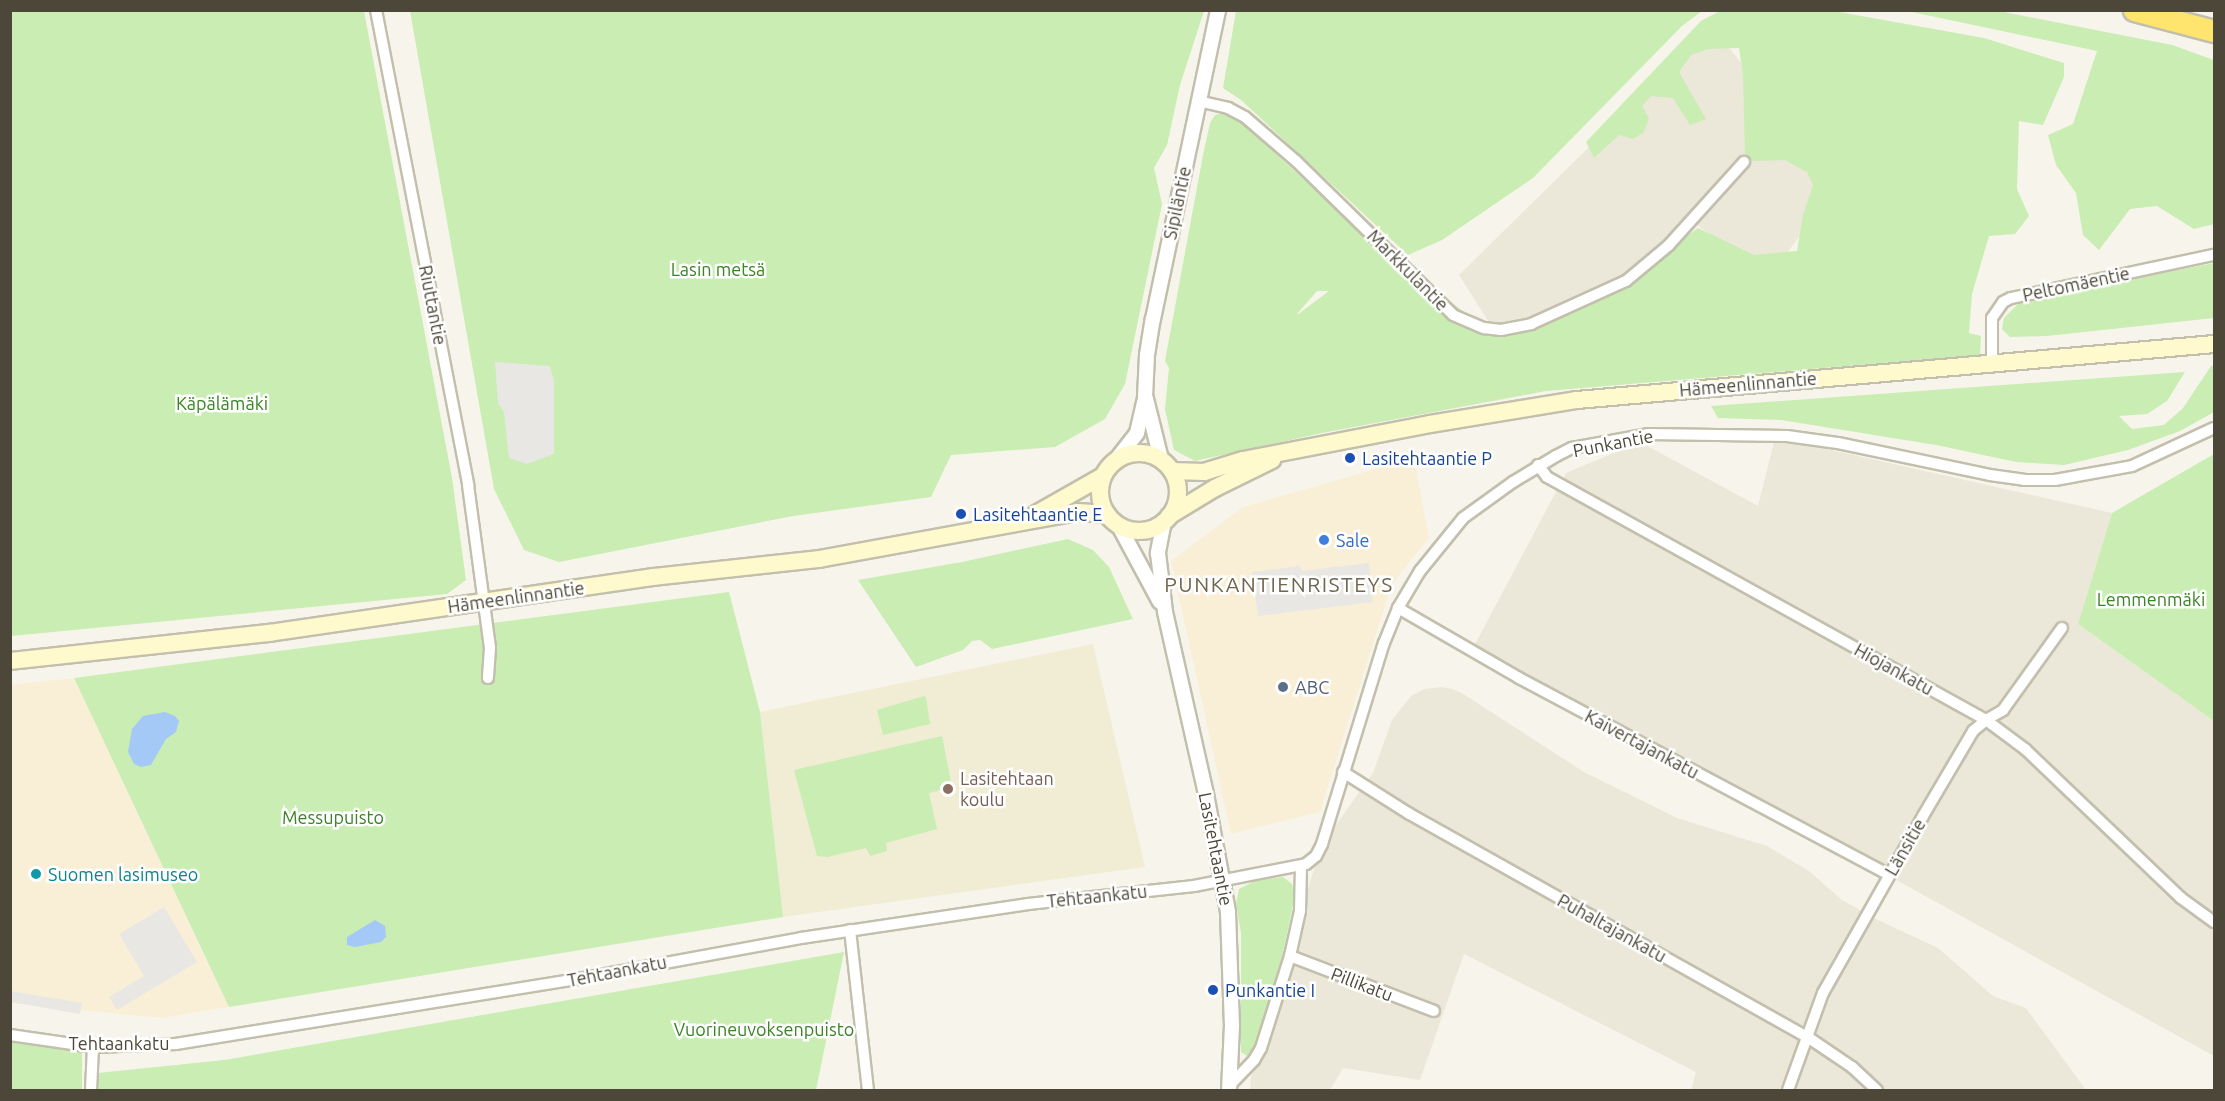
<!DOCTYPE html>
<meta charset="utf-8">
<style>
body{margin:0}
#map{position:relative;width:2225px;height:1101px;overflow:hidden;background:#f7f5eb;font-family:Ubuntu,sans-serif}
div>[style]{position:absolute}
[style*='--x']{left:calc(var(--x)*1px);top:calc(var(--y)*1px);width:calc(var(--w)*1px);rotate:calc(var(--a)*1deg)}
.residential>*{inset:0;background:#ebe8d9}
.commercial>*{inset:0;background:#f9efd6}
.education>*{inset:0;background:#f0edd4}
.green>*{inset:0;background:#c9edb2}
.parking>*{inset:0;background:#e8e7e3}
.water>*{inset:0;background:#a4c9f6}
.roads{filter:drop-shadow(2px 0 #c3bfad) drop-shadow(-2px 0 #c3bfad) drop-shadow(0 2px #c3bfad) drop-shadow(0 -2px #c3bfad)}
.minor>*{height:10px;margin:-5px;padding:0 5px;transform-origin:5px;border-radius:5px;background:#fff}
.tertiary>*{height:14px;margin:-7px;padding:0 7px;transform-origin:7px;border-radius:7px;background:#fff}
.secondary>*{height:16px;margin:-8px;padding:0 8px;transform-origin:8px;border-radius:8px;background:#fffacd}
.secondary>.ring{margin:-8px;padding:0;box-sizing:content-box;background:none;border:16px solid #fffacd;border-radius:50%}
.motorway>*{height:21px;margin:-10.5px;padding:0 10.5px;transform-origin:10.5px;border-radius:10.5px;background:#ffe46e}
.dots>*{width:16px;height:16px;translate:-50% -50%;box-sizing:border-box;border:3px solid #fff;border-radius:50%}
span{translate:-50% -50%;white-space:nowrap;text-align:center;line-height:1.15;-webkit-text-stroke:5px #fff;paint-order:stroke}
.street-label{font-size:18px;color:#4c4738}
.park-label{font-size:18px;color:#3b8425}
.transit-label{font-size:18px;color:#164399}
.left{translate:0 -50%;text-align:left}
.shop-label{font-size:18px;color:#366cbe}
.service-label{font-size:18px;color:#4e5e75}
.education-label{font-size:18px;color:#785e54}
.culture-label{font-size:18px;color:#0d838f}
.quarter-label{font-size:21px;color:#70674e;letter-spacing:1.5px}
.frame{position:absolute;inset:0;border:12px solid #4c4738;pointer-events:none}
</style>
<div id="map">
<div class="residential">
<i style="clip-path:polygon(1712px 26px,1838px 185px,1766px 281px,1695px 223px,1637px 281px,1497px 335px,1459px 275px)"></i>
<i style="clip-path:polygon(1640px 442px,1758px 506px,1774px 442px,1800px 443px,2112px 513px,2078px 624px,2214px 721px,2214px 1056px,1474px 646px,1566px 473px)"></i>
<i style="clip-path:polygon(1441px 687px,1453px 689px,1465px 695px,1584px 772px,1677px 818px,1767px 846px,1809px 871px,1842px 900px,1876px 919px,1938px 948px,1993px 996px,2026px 1008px,2086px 1090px,1691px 1090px,1696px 1072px,1464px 954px,1420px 1080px,1343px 1068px,1330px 1090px,1250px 1090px,1251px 1076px,1256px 1069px,1254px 1060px,1322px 844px,1373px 773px,1392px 720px,1411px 696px,1424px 689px)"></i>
</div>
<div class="commercial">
<i style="clip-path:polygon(1414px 458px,1429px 538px,1392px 584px,1320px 812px,1231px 834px,1171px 561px,1243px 507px)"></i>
<i style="clip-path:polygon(74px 678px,229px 1007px,163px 1018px,11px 1003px,10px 685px)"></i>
</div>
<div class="education">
<i style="clip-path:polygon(1093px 644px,1145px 867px,783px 917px,760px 712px)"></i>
</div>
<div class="green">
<i style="clip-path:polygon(11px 10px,364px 11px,452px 478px,466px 580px,447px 594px,11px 636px)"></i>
<i style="clip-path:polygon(evenodd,1808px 10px,1839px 12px,1984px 38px,2064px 63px,2064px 77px,2043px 125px,2019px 121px,2017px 189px,2029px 216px,2015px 234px,1989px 236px,1972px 294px,1969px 333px,1981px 336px,1980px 355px,1546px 391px,1322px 433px,1195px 461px,1174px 450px,1165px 409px,1169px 368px,1165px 361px,1203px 155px,1210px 123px,1215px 115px,1222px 113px,1239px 120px,1396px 264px,1497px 335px,1637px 281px,1676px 244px,1698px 228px,1754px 255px,1797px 251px,1803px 215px,1813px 185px,1807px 172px,1785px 160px,1752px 161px,1745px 154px,1743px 75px,1739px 48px,1708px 49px,1691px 55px,1679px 72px,1706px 119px,1690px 125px,1673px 98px,1651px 96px,1642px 106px,1649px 118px,1644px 132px,1633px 139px,1619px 135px,1594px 158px,1586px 142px,1701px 21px,1720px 11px,1808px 10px,1317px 291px,1329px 291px,1297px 315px,1297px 314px,1317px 291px)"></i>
<i style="clip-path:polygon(410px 11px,1204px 11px,1180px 85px,1167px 145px,1154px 168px,1162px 204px,1125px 384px,1105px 419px,1055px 447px,951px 455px,931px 497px,793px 516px,559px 562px,524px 550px,494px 489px)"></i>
<i style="clip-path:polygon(1236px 11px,1236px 10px,1702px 11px,1682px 26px,1533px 178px,1442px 240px,1408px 255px,1241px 100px,1223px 88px)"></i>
<i style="clip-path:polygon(1907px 11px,1999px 11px,2172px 45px,2214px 60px,2214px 224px,2194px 229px,2157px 206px,2130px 209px,2099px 250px,2083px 235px,2076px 193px,2056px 165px,2048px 135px,2073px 124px,2097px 51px)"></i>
<i style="clip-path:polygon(2214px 263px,2214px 318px,2047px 336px,2010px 337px,2002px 329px,2004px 318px,2021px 301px)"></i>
<i style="clip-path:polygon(2211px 366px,2214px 366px,2214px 412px,2180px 431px,2128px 450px,2064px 465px,2016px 462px,1936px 445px,1781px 420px,1718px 418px,1711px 406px,2185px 372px,2167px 401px,2147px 414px,2119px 416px,2132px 429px,2164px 425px,2183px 408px)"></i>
<i style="clip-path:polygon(2214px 454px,2214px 721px,2078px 624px,2112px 513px)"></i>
<i style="clip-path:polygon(1068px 539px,1093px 550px,1109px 567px,1133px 619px,992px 649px,980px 640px,972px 641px,963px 650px,916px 667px,858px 580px,962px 562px)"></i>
<i style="clip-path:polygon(729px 592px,760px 712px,783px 917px,229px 1007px,74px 678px)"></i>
<i style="clip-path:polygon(924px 696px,926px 697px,930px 724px,883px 735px,877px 710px)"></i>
<i style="clip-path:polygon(942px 736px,952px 787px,929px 793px,937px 829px,886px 843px,887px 851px,870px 856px,866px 848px,827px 857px,817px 856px,794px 770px)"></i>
<i style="clip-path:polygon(1283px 877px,1292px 884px,1295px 896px,1279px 971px,1256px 1046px,1247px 1056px,1241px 1052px,1241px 933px,1236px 903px,1239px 889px,1255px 881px)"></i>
<i style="clip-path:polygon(844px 952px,816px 1090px,98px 1090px,98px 1073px,224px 1060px)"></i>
<i style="clip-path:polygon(10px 1040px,82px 1051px,82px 1090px,11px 1090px)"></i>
</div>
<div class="parking">
<i style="clip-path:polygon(495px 362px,550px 366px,554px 381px,554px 454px,527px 464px,509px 458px,504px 412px,498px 403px)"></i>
<i style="clip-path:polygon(1369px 563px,1373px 602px,1258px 616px,1252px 572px,1300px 566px,1302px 571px)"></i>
<i style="clip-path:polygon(164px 907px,197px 962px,117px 1010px,109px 997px,144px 976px,119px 934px)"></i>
<i style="clip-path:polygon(11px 991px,82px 1003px,80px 1014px,11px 1002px)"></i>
</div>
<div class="water">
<i style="clip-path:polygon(165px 712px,175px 716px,179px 721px,176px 732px,166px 739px,151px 765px,141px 767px,134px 764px,128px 752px,132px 729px,143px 716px)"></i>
<i style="clip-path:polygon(375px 920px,385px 926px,386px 937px,381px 942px,355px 947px,347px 945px,347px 937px)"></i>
</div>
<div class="roads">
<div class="minor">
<i style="--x:376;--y:10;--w:484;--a:79"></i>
<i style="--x:468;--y:485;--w:164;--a:82.3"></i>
<i style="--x:490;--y:648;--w:30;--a:94"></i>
<i style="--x:1198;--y:101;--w:31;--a:13"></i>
<i style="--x:1228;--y:108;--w:19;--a:28"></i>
<i style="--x:1245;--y:117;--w:67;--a:40.8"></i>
<i style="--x:1296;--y:161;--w:220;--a:44.4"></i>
<i style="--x:1453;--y:315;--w:34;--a:23"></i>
<i style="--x:1484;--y:328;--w:17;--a:7"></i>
<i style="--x:1501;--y:330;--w:31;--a:-11"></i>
<i style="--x:1531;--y:324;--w:104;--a:-24.4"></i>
<i style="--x:1626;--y:281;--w:56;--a:-39.9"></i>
<i style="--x:1669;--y:245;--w:112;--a:-47.9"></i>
<i style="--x:1992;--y:365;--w:47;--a:-90"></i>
<i style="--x:1992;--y:318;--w:19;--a:-55"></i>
<i style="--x:2003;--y:302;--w:9;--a:-27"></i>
<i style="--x:2011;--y:298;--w:208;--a:-12"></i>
<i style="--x:1538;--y:465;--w:15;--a:53"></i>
<i style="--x:1547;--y:477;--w:502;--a:28.97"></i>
<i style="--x:1986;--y:720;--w:49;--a:36.6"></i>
<i style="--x:2025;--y:749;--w:216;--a:43.7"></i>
<i style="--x:2181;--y:898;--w:41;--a:36"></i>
<i style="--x:1398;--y:608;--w:140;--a:30"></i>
<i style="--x:1519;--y:678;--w:419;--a:28"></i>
<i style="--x:1343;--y:772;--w:77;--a:32.2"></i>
<i style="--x:1408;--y:813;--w:460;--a:29.3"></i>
<i style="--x:1809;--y:1038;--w:52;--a:34"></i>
<i style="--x:1852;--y:1067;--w:34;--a:43"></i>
<i style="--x:850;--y:930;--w:161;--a:83.6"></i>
<i style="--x:1290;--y:956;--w:154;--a:20.9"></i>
<i style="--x:10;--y:1035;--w:84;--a:8.2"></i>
<i style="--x:93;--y:1047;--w:83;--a:-2.1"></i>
<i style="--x:176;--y:1044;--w:407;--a:-9.2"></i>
<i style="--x:578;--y:979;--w:227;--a:-10.4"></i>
<i style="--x:801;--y:938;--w:230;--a:-8.5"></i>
<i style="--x:1028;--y:904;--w:167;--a:-6.2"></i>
<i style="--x:1194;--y:886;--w:114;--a:-11.1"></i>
<i style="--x:1306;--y:864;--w:13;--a:-39"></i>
<i style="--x:1316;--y:856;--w:13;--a:-63"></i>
<i style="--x:1322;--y:844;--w:210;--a:-72.9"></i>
<i style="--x:1384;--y:643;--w:38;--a:-68"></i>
<i style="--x:1398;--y:608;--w:43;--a:-59.3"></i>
<i style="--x:1420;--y:571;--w:68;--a:-50.9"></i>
<i style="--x:1463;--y:518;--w:62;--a:-35.8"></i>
<i style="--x:1513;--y:482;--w:50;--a:-31.2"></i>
<i style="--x:1556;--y:456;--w:18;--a:-27"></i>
<i style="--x:1572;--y:448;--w:77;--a:-10.4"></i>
<i style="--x:1648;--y:434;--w:139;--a:0.8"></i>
<i style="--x:1787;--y:436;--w:51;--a:7.8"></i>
<i style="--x:1838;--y:443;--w:155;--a:11.9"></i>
<i style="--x:1990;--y:475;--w:34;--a:8"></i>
<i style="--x:2024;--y:480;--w:31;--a:0"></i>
<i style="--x:2055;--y:480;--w:78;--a:-10.3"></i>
<i style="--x:2132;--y:466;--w:90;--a:-24.9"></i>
<i style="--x:1230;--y:1085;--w:35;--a:-46"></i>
<i style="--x:1254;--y:1060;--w:14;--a:-60"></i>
<i style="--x:1261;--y:1048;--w:96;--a:-72.5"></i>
<i style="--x:1290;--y:956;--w:46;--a:-77.5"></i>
<i style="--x:1300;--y:911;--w:45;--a:-88.7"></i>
<i style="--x:91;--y:1090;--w:43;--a:-87.3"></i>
<i style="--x:1788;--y:1090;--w:103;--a:-70.2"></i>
<i style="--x:1823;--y:993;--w:203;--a:-60.5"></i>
<i style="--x:1923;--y:816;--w:99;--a:-59.5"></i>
<i style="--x:1973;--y:731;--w:17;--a:-40"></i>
<i style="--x:1986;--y:720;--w:20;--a:-30"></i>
<i style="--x:2003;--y:710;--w:101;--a:-54.3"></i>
</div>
<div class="tertiary">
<i style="--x:1146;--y:399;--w:62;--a:76"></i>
<i style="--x:1116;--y:460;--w:34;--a:-52"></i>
<i style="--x:1137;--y:433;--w:37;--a:-77"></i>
<i style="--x:1145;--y:397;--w:42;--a:-87.3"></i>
<i style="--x:1147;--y:355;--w:36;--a:-81"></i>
<i style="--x:1153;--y:319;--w:316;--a:-78.1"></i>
<i style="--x:1164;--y:521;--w:33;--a:101"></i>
<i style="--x:1158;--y:553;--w:59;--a:83.2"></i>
<i style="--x:1165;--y:612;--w:187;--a:77.3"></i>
<i style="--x:1206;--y:794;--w:120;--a:79.4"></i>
<i style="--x:1228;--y:912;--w:113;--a:88"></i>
<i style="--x:1232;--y:1025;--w:65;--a:92.6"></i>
<i style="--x:1119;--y:526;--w:86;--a:61.7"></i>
</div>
<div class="secondary">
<i class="ring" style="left:1100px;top:453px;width:62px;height:62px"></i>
<i style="--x:1172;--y:471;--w:32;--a:2"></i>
<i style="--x:1204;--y:472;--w:41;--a:-17.1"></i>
<i style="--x:1243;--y:460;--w:190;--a:-10.9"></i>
<i style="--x:1430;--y:424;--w:149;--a:-9.3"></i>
<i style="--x:1577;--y:400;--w:639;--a:-5.02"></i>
<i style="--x:1036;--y:514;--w:77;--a:-29.6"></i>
<i style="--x:1169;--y:516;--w:54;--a:-31.3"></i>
<i style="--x:1215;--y:488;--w:64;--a:-26.2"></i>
<i style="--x:10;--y:661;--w:261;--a:-6.2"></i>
<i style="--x:269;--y:633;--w:388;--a:-8.3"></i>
<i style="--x:653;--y:577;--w:167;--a:-6.2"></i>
<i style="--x:819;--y:559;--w:263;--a:-10.3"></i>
<i style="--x:1078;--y:512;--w:29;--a:4"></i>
</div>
<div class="motorway">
<i style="--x:2134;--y:10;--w:83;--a:14.7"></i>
</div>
</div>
<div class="dots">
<i style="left:1350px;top:458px;background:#1a4fb4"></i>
<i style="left:961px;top:514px;background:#1a4fb4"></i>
<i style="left:1324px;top:540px;background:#3f7fe0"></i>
<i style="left:1283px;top:687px;background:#5c6f8a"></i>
<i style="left:948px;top:789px;background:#8d6e63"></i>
<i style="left:36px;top:874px;background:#0f9aa8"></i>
<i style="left:1213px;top:990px;background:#1a4fb4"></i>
</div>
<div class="street-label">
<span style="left:1177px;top:203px;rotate:-78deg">Sipiläntie</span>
<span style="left:1408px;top:270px;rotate:45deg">Markkulantie</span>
<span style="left:2076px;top:284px;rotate:-12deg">Peltomäentie</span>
<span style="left:433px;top:305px;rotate:79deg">Riuttantie</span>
<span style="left:1748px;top:384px;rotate:-5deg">Hämeenlinnantie</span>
<span style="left:1613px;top:443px;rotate:-11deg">Punkantie</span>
<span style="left:516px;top:597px;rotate:-8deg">Hämeenlinnantie</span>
<span style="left:1894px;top:669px;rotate:29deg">Hiojankatu</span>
<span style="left:1642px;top:744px;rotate:28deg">Kaivertajankatu</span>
<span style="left:1905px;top:847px;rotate:-60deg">Länsitie</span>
<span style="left:1216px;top:849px;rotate:79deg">Lasitehtaantie</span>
<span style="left:1097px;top:896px;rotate:-6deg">Tehtaankatu</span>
<span style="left:1612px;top:928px;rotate:29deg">Puhaltajankatu</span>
<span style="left:617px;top:971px;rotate:-11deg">Tehtaankatu</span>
<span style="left:1362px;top:984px;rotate:21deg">Pillikatu</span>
<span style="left:119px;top:1043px">Tehtaankatu</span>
</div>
<div class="park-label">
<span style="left:718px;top:269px">Lasin metsä</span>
<span style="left:222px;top:403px">Käpälämäki</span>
<span style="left:2151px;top:599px">Lemmenmäki</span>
<span style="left:333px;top:817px">Messupuisto</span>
<span style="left:764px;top:1029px">Vuorineuvoksenpuisto</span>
</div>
<div class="transit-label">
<span class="left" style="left:1362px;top:458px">Lasitehtaantie P</span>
<span class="left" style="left:973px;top:514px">Lasitehtaantie E</span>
<span class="left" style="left:1225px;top:990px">Punkantie I</span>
</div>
<div class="shop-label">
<span class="left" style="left:1336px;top:540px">Sale</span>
</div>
<div class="service-label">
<span class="left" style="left:1295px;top:687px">ABC</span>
</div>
<div class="education-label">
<span class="left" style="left:960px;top:789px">Lasitehtaan<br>koulu</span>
</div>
<div class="culture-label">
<span class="left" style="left:48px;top:874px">Suomen lasimuseo</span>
</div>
<div class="quarter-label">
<span style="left:1279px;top:584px">PUNKANTIENRISTEYS</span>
</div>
<div class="frame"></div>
</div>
